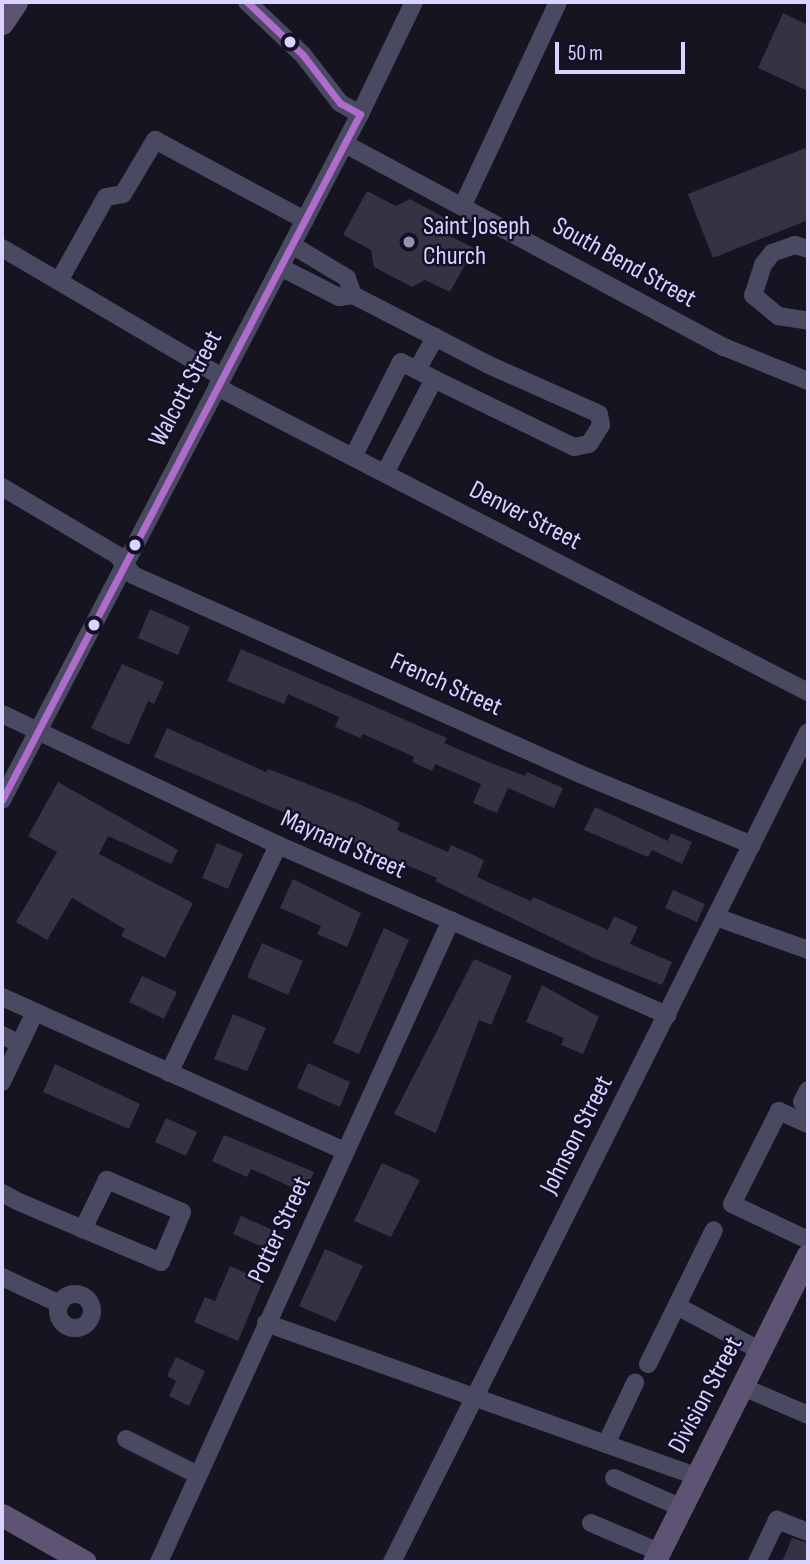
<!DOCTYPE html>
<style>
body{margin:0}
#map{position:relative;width:810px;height:1564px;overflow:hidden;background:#161421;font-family:"Sofia Sans Condensed",sans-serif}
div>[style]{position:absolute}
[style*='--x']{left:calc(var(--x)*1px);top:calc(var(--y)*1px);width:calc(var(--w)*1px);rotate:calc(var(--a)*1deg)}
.building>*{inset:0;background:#343243}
.minor>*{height:18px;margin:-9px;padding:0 9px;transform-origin:9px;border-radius:9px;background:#4a4962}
.minor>.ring{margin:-9px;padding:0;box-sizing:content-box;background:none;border:18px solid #4a4962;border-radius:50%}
.major>*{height:23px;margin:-11.5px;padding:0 11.5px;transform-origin:11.5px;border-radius:11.5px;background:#5e5373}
.bus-1>*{height:7px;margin:-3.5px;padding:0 3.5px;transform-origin:3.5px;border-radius:3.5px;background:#b06ccc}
.dots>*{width:19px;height:19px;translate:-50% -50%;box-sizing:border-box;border:4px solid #130f26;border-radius:50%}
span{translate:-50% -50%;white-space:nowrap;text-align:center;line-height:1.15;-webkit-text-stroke:5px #130f26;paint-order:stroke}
.poi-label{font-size:26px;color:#d9d4ff}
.left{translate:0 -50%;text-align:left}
.street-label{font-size:26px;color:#d9d4ff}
.frame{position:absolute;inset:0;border:4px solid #d9d4ff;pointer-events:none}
.scale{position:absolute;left:555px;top:42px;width:130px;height:32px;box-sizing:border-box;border:4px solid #d9d4ff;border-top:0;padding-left:9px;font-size:21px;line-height:24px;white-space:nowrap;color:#d9d4ff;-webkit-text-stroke:5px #130f26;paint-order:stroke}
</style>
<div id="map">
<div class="building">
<i style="clip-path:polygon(783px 13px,808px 25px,808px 91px,758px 68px)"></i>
<i style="clip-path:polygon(808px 147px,808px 220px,713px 258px,688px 194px)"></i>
<i style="clip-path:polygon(367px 191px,396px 206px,410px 199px,447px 219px,450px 236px,474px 248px,450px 292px,425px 280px,412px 287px,374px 267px,371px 250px,343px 235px)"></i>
<i style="clip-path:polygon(150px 609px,190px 627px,178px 655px,138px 638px)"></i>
<i style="clip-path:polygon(241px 649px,447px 738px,444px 743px,491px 763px,525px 776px,527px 772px,563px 788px,554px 808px,508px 788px,497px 813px,473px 803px,481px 784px,435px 764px,432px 771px,412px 762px,414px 757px,363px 734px,360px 738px,335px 727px,339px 717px,288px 694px,284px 704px,227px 681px)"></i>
<i style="clip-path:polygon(122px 664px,164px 682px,154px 704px,148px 701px,129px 745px,91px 728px)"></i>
<i style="clip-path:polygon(167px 728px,266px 772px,268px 769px,357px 803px,400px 823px,397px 830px,448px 852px,451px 845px,484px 860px,477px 877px,531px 901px,533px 897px,608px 930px,614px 916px,638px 927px,630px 944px,672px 962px,662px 985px,596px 959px,435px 881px,437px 878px,154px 757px)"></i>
<i style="clip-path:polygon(58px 782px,178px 850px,171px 864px,108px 836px,99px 854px,193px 903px,165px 958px,121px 936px,125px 929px,72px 898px,47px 940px,16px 922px,57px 852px,28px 836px)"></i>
<i style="clip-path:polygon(595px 807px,668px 841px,671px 833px,692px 842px,682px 864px,652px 850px,648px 857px,584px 830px)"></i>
<i style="clip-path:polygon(217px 843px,243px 854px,228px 889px,202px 878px)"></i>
<i style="clip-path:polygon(293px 879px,361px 913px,347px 947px,317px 934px,321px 926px,280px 908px)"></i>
<i style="clip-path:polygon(673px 890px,705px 904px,697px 922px,665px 908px)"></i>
<i style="clip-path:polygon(384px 928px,409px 940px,359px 1054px,333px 1043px)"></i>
<i style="clip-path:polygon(262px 943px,303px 961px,288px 995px,247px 977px)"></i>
<i style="clip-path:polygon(474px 959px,512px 976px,491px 1025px,479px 1020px,436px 1133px,394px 1114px)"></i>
<i style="clip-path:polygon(142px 976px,177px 992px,164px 1019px,129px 1002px)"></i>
<i style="clip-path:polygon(542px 985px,599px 1017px,583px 1054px,561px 1045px,564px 1038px,526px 1022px)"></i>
<i style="clip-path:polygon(233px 1014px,266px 1028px,247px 1071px,214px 1059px)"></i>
<i style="clip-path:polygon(308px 1063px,350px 1082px,340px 1107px,297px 1088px)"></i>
<i style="clip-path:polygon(55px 1064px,140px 1104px,129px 1129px,43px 1092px)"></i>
<i style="clip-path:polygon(166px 1118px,197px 1132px,186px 1156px,155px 1142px)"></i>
<i style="clip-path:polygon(224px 1135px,314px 1172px,305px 1193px,251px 1169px,247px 1177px,212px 1161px)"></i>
<i style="clip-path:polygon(382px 1163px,420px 1180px,391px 1237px,354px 1221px)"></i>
<i style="clip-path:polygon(241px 1216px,286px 1236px,278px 1254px,233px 1234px)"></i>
<i style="clip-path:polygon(325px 1249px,363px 1266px,336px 1322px,299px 1306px)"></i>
<i style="clip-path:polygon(230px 1266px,263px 1281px,238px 1341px,194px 1322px,205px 1297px,215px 1301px)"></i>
<i style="clip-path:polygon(176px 1357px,205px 1371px,189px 1406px,169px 1396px,176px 1381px,167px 1376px)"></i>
<i style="clip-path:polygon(792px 1538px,808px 1543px,808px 1562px,782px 1562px)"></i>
</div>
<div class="minor">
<i style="--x:247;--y:2;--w:77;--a:43.4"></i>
<i style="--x:303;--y:55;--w:61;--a:52.4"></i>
<i style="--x:340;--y:103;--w:23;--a:29"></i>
<i style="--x:345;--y:144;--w:430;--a:28.2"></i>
<i style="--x:724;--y:347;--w:91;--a:22"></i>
<i style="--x:463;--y:205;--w:224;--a:-64.9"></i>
<i style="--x:292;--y:245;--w:64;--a:31"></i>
<i style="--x:347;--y:278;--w:18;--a:71"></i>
<i style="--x:353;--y:295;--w:153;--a:27.2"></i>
<i style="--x:489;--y:365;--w:120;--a:24"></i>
<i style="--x:599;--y:414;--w:11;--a:80"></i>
<i style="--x:601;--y:425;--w:22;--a:122"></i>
<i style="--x:589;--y:444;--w:15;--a:169"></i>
<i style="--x:574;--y:447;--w:156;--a:-154.1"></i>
<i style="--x:434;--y:379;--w:106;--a:117.5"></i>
<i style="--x:2;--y:248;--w:255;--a:30.4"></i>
<i style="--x:808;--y:249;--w:14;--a:-163"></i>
<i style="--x:795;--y:245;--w:24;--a:161"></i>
<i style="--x:772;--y:253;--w:15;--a:127"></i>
<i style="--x:763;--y:265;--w:32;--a:108"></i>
<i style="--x:753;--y:295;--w:33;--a:40"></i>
<i style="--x:778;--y:316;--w:30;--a:9"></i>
<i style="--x:280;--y:267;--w:66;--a:27"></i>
<i style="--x:339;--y:297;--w:14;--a:-8"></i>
<i style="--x:59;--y:281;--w:96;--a:-60.8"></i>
<i style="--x:106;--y:197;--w:17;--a:-10"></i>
<i style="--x:123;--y:194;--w:63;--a:-59.3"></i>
<i style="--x:155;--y:140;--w:170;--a:28.1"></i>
<i style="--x:417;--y:370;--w:38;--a:-61"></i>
<i style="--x:217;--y:387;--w:665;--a:27.3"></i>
<i style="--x:353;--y:457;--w:106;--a:-63.2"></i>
<i style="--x:401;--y:362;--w:37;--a:27"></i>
<i style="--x:2;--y:487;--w:134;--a:30.6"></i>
<i style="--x:117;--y:555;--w:26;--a:51"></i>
<i style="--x:133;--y:575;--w:489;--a:24"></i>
<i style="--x:580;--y:774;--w:186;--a:22.4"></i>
<i style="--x:2;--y:714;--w:306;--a:25.4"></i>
<i style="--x:278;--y:845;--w:425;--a:23.6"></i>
<i style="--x:2;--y:800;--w:774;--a:-62.44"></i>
<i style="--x:360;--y:114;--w:124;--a:-64.3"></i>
<i style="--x:716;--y:917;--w:98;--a:19.7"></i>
<i style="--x:2;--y:997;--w:376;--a:24.2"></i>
<i style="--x:2;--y:1035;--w:20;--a:27"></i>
<i style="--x:169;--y:1073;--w:253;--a:-64.4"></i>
<i style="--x:2;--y:1082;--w:77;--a:-64.8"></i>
<i style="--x:808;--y:1090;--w:13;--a:117"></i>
<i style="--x:802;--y:1102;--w:7;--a:27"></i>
<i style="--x:808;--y:1124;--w:32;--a:-156"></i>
<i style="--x:779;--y:1111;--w:104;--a:116.8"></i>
<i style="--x:732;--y:1204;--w:84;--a:25.3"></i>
<i style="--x:2;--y:1193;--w:19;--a:28"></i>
<i style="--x:19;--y:1202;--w:154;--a:22.9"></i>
<i style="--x:161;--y:1262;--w:54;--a:-67.2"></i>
<i style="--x:182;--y:1212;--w:82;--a:-156.9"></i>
<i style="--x:107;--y:1180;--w:55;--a:116.1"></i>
<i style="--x:2;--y:1277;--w:64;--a:25"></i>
<i class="ring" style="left:58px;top:1294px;width:16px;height:16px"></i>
<i style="--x:677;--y:1306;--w:95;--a:28.2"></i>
<i style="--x:266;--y:1323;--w:455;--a:19.6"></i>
<i style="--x:648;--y:1364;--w:149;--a:-63.8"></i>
<i style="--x:743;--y:1387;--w:71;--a:23.3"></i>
<i style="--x:126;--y:1439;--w:80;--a:26.6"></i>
<i style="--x:606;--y:1444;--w:68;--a:-64.6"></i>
<i style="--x:614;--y:1478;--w:72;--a:23.7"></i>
<i style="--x:591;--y:1523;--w:74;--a:23.1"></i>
<i style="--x:159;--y:1562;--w:705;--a:-65.54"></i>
<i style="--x:392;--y:1562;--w:928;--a:-63.38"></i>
<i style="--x:757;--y:1562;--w:47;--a:-64.5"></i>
<i style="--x:777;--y:1520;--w:33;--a:21"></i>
</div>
<div class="major">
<i style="--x:2;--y:23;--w:25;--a:-56"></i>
<i style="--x:2;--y:1515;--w:95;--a:29.5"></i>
<i style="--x:654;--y:1562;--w:343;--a:-63.4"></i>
</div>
<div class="bus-1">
<i style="--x:247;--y:2;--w:77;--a:43.4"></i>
<i style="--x:303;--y:55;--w:61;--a:52.4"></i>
<i style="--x:340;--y:103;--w:23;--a:29"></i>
<i style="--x:2;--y:800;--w:774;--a:-62.44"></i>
</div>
<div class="dots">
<i style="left:290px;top:42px;background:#d9d4ff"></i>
<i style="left:409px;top:242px;background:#9591b1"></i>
<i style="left:135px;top:545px;background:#d9d4ff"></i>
<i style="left:94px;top:625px;background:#d9d4ff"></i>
</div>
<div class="poi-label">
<span class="left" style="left:423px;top:242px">Saint Joseph<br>Church</span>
</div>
<div class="street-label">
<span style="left:624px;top:263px;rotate:29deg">South Bend Street</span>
<span style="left:186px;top:389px;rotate:-62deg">Walcott Street</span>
<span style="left:525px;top:516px;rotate:27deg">Denver Street</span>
<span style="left:446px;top:685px;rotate:24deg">French Street</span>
<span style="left:343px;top:845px;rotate:24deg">Maynard Street</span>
<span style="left:577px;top:1135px;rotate:-63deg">Johnson Street</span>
<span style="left:280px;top:1230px;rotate:-65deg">Potter Street</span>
<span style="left:706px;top:1395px;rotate:-62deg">Division Street</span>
</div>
<div class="frame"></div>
<div class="scale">50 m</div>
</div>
